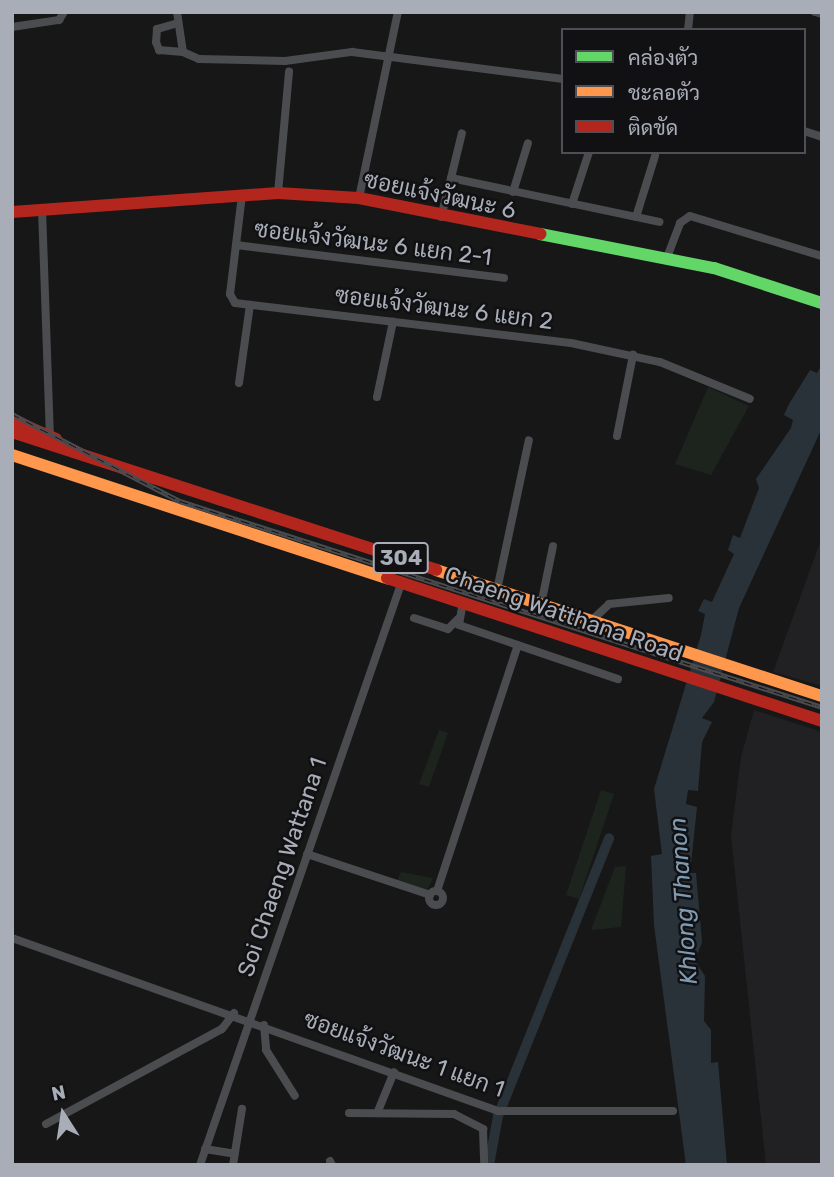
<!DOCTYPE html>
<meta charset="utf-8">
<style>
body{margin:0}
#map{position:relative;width:834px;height:1177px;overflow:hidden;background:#171717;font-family:Rubik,Sarabun,sans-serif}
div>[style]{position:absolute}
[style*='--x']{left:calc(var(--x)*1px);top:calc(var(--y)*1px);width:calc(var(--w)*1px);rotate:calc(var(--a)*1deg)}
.built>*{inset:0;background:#212123}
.green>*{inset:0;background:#1d241e}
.water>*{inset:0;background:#2a3239}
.canal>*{height:10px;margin:-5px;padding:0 5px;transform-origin:5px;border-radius:5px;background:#2a3239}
.street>*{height:8px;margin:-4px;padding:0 4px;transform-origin:4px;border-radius:4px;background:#4b4c50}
.street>.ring{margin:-4px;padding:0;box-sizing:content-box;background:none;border:8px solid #4b4c50;border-radius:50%}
.fast>*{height:12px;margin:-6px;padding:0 6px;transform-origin:6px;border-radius:6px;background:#63d668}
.slow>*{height:12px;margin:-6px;padding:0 6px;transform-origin:6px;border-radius:6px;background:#ff974d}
.jam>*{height:12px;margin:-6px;padding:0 6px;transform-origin:6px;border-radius:6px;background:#b3261e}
.rail>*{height:5px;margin-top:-2.5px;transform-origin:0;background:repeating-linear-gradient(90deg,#111113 0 8px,#4b4c4f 0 16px);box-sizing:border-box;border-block:2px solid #4b4c4f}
span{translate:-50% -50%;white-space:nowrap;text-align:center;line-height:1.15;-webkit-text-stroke:5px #111113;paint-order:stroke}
.shield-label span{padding:2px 5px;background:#111113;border:2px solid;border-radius:5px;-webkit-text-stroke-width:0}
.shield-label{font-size:21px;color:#a8adb8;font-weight:700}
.street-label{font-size:23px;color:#a8adb8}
.water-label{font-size:24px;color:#7f9bb3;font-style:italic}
.frame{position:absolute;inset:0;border:14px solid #a8adb8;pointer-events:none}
.legend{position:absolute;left:561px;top:28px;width:245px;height:126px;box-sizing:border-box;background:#111113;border:2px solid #4d4f55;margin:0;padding:9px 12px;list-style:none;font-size:21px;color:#a8adb8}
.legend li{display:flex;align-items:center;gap:14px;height:35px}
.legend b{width:35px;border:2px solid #4d4f55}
.north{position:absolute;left:28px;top:1079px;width:70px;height:70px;-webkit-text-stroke:5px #111113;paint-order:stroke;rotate:348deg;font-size:19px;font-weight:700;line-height:28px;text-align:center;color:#a8adb8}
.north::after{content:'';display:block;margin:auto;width:24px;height:32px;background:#a8adb8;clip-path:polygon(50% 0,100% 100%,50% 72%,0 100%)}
</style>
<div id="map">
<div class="built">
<i style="clip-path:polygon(822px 537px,822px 686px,773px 672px)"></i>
<i style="clip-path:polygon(754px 710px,822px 732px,822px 1165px,766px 1165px,731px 836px,741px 757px)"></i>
</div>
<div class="green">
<i style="clip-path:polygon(708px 387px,749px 406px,711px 475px,675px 464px)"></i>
<i style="clip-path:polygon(439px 730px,448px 733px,429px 787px,419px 784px)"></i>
<i style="clip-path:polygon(601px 790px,614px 794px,579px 899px,566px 895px)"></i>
<i style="clip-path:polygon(626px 866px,621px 927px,591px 930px,615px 867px)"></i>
<i style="clip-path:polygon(401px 872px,433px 878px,427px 891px,397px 881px)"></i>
</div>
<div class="water">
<i style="clip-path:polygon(822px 364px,822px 428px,739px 608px,714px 702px,702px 718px,712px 722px,702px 742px,698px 791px,688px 790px,686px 804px,697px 807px,690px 873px,696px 873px,702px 942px,695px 961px,705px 976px,704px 1021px,711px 1030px,711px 1063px,718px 1062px,727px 1165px,686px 1165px,654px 925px,651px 856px,662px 854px,654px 789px,701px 635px,705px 614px,698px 611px,704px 599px,712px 602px,734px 554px,728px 550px,733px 535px,740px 538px,759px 488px,756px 479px,791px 428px,793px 420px,784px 415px,789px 404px,810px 370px,817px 373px)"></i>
</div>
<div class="canal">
<i style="--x:489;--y:1165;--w:50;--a:-79.6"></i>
<i style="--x:498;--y:1116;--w:299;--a:-68.2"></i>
</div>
<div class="street">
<i style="--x:177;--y:12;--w:40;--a:81.5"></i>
<i style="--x:183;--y:52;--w:17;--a:24"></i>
<i style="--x:199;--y:59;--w:86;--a:1.3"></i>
<i style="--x:285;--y:61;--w:68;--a:-7.7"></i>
<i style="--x:352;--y:52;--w:213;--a:7.3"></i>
<i style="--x:815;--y:12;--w:7;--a:16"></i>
<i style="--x:178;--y:23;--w:22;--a:164"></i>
<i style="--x:157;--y:29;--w:13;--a:94"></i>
<i style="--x:156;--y:42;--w:9;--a:69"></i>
<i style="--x:159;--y:50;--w:24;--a:5"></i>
<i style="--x:12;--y:27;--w:48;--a:-8.5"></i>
<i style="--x:59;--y:20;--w:9;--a:-58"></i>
<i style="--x:688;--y:30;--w:18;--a:-84"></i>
<i style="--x:804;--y:131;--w:19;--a:18"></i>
<i style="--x:451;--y:178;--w:46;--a:-76.3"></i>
<i style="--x:513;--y:192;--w:51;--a:-73"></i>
<i style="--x:278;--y:193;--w:122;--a:-84.8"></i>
<i style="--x:242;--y:195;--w:100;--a:96.9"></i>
<i style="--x:230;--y:294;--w:10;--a:61"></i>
<i style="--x:235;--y:303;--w:338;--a:6.8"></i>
<i style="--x:571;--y:343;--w:91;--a:12.1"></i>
<i style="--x:660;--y:362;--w:97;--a:22.3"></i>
<i style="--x:359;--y:198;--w:190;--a:-78.2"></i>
<i style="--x:572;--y:204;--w:55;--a:-71.9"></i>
<i style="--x:42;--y:209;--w:227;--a:88"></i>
<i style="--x:441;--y:217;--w:40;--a:-75.6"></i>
<i style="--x:451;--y:178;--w:213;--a:11.9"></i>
<i style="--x:636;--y:217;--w:64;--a:-72.7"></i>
<i style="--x:236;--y:245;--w:270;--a:7"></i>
<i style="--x:666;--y:260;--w:40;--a:-69"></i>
<i style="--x:680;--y:223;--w:12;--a:-35"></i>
<i style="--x:690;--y:216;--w:138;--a:16.9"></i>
<i style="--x:239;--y:383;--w:79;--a:-82"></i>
<i style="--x:377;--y:397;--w:77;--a:-78"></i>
<i style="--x:617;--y:436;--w:83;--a:-78.8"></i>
<i style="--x:497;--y:590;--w:153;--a:-78"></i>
<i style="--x:463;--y:602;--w:23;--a:100"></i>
<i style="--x:459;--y:625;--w:168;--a:18.8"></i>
<i style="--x:541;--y:605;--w:60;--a:-78.5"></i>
<i style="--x:414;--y:618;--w:36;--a:18"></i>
<i style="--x:448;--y:629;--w:14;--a:-45"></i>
<i style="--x:591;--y:621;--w:25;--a:-43"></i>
<i style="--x:609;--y:604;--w:60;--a:-5.7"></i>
<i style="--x:307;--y:854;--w:130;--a:18.4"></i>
<i class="ring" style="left:429px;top:891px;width:6px;height:6px"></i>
<i style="--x:437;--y:891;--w:259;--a:-71.8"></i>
<i style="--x:12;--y:938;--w:516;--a:19.59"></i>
<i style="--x:498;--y:1111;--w:175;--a:0"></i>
<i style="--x:264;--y:1025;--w:25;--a:85"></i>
<i style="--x:266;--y:1050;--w:54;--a:57.8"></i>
<i style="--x:378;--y:1111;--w:42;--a:-67.7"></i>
<i style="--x:349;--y:1113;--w:105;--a:0.5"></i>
<i style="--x:454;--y:1114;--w:33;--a:27"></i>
<i style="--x:483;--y:1129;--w:36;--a:88"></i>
<i style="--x:46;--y:1124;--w:200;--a:-28.4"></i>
<i style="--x:222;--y:1029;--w:20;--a:-53"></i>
<i style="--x:205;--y:1149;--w:30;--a:9"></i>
<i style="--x:330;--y:1161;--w:4;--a:63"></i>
<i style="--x:200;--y:1165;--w:618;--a:-70.92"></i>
<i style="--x:233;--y:1165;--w:57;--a:-80.9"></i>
</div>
<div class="fast">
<i style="--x:540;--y:234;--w:177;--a:11.1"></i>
<i style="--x:714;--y:268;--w:114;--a:18"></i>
</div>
<div class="slow">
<i style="--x:12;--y:455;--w:395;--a:18.2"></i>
<i style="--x:436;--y:570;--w:406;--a:18.1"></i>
</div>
<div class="jam">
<i style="--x:12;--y:212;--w:267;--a:-4.1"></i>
<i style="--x:278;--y:193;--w:81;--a:3.5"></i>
<i style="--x:359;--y:198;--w:185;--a:11.2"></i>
<i style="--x:12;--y:420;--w:48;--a:23.4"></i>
<i style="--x:12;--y:432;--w:446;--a:18"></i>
<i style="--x:387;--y:578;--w:458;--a:18.2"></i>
</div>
<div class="rail">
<i style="--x:12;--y:414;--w:189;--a:27.4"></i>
<i style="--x:180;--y:501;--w:674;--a:17.79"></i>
</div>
<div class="shield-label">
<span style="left:401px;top:558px">304</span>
</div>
<div class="street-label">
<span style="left:440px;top:195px;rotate:12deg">ซอยแจ้งวัฒนะ 6</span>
<span style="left:373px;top:243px;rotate:7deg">ซอยแจ้งวัฒนะ 6 แยก 2-1</span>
<span style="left:444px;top:308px;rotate:7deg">ซอยแจ้งวัฒนะ 6 แยก 2</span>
<span style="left:564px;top:614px;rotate:19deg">Chaeng Watthana Road</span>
<span style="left:282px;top:867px;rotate:-71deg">Soi Chaeng Wattana 1</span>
<span style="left:404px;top:1054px;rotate:20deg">ซอยแจ้งวัฒนะ 1 แยก 1</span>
</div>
<div class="water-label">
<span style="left:684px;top:901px;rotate:-94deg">Khlong Thanon</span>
</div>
<div class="frame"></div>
<ul class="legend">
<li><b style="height:9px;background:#63d668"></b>คล่องตัว</li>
<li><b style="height:9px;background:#ff974d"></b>ชะลอตัว</li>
<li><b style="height:9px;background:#b3261e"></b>ติดขัด</li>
</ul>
<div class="north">N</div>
</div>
